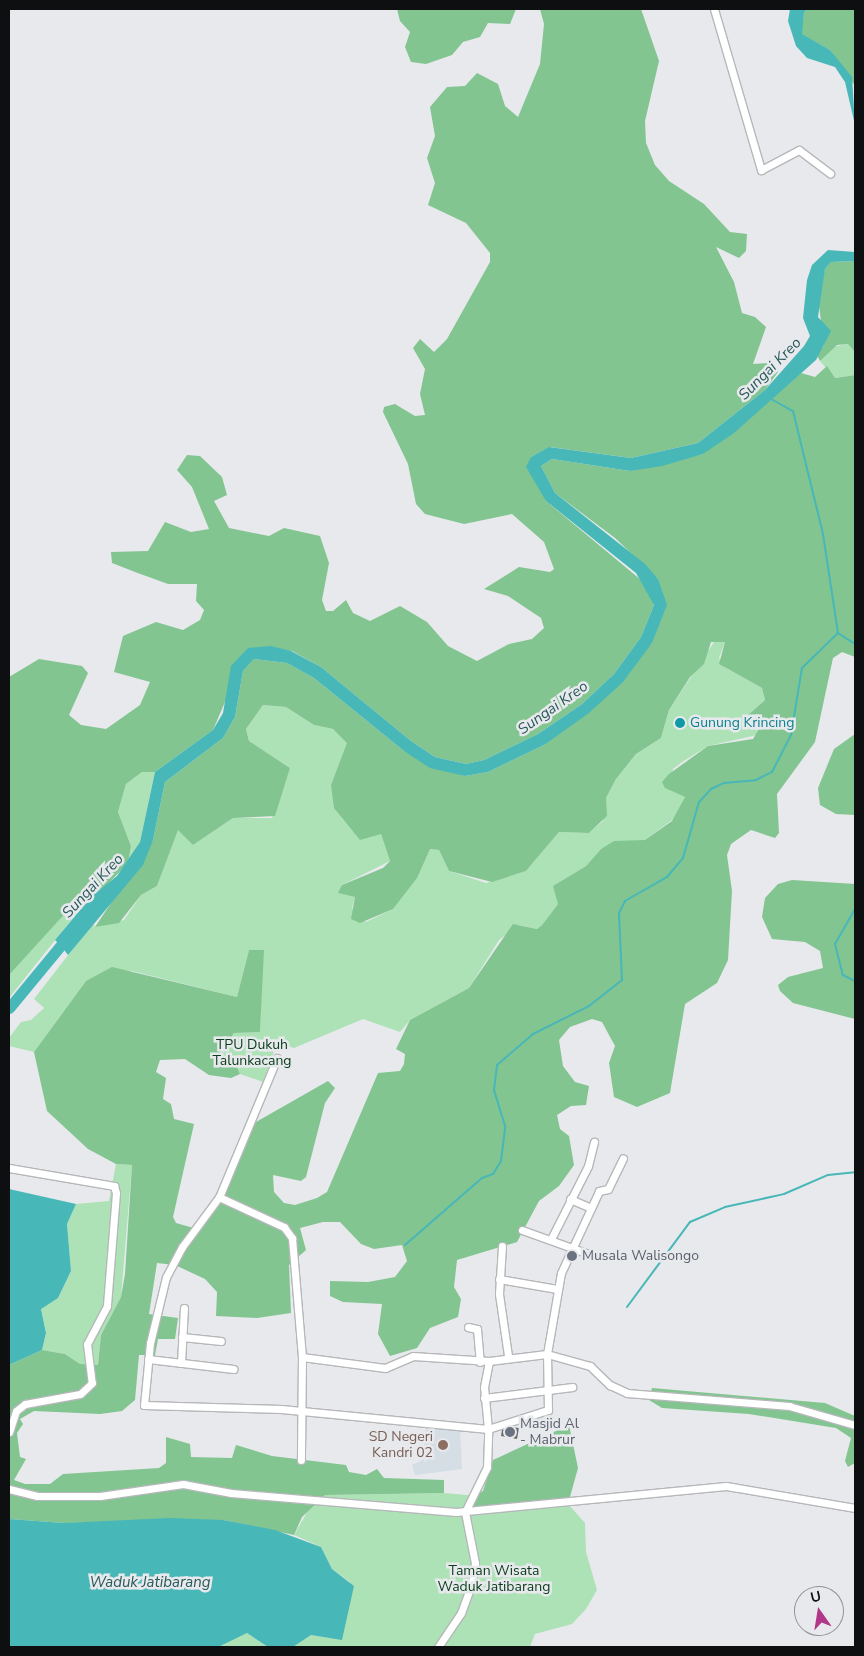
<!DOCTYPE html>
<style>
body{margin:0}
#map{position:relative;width:864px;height:1656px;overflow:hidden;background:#e7e9ec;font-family:"Nunito Sans",sans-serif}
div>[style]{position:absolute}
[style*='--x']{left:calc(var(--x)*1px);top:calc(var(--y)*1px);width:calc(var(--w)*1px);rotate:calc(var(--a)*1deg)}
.built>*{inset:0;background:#d5dde5}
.green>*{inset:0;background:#ade2b7}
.forest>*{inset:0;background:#82c591}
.water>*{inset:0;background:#47b7b8}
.stream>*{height:2px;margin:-1px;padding:0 1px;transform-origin:1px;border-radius:1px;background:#47b7b8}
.river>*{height:11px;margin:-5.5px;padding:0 5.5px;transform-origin:5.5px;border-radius:5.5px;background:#47b7b8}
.building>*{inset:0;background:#6d6b69}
.roads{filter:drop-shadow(1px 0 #b5b7b9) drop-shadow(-1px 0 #b5b7b9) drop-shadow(0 1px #b5b7b9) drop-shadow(0 -1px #b5b7b9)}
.minor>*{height:7px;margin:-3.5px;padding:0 3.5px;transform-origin:3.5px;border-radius:3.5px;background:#fff}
.dots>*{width:14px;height:14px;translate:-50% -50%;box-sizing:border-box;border:2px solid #e7e9ec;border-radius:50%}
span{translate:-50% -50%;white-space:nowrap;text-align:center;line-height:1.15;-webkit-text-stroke:5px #e7e9ec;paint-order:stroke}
.culture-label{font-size:14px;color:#0d838f}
.left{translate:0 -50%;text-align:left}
.park-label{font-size:14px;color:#0a3d1c}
.worship-label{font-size:14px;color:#5b616d}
.education-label{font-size:14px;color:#785e54}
.right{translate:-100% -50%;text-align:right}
.water-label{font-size:15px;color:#295959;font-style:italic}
.frame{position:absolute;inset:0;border:10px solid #0e0f10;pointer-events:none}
.north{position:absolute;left:794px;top:1586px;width:50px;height:50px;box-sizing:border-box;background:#e7e9ec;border:1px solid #909294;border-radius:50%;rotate:347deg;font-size:14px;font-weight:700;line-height:20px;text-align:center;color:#0e0f10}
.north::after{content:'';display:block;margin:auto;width:18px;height:22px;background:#b23788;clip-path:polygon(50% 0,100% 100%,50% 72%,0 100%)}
</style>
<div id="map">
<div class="built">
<i style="clip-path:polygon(426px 1426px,460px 1430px,462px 1469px,415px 1475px,412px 1465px,423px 1460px)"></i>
</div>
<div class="green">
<i style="clip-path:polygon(848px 344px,855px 352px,855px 375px,834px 378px,820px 361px,831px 347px)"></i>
<i style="clip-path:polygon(716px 639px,725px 642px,719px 658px,724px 667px,762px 688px,765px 700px,748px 715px,759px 729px,757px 735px,708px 746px,682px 762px,673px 769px,670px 790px,685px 797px,676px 817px,645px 840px,601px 849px,586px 866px,558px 883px,558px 904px,542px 925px,537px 929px,519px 925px,499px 940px,469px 988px,410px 1020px,400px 1032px,363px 1019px,294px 1048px,277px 1043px,263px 1082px,240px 1074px,233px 1061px,219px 1054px,234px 1033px,260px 1032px,263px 950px,249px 950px,237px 997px,132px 971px,86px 981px,34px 1052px,9px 1046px,9px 1038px,21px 1022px,31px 1020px,44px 1008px,34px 999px,93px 923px,95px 927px,124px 920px,141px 895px,157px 886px,178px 829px,193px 845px,233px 818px,272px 818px,290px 768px,249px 741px,246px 729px,263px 705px,286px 707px,314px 725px,333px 729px,348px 743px,331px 785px,342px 818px,354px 831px,381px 834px,390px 861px,342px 885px,339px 893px,355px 897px,352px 908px,366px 922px,393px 909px,430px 849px,439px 850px,449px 871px,486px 883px,526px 871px,559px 832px,589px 833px,603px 821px,606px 798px,616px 779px,636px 754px,661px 738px,669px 710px)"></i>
<i style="clip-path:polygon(142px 772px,155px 772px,140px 842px,128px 863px,131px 846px,118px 812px,126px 784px)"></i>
<i style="clip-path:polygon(91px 897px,79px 910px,9px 998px,9px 975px,26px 951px,69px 909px)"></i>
<i style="clip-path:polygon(116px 1164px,132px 1165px,121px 1297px,101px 1335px,98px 1366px,80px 1364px,65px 1354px,42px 1350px,46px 1333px,41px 1308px,58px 1298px,71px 1271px,67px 1224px,76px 1204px,109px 1201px)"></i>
<i style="clip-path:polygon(444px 1493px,568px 1504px,585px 1523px,586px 1552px,597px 1590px,586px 1609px,572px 1624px,535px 1634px,530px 1647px,293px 1647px,311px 1635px,341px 1639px,350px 1582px,332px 1569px,321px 1547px,294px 1535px,309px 1509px,325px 1495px)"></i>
<i style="clip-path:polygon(247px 1633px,268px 1647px,218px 1647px,222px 1643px)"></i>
</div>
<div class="forest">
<i style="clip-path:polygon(397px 9px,516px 9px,510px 24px,488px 23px,480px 37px,463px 42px,452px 55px,426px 64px,411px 62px,405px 47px,410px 32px,400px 21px)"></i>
<i style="clip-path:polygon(540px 9px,641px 9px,659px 61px,645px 121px,646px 143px,655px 165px,669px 181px,704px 204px,730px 232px,747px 234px,746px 251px,739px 258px,716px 247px,734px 282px,742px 313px,755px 317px,766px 327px,753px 364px,769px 363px,778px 372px,765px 390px,698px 443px,631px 458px,550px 447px,531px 457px,546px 501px,647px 585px,654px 605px,641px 637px,614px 674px,582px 704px,538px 734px,484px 760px,466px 764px,435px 757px,411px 741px,321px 667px,292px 651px,248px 648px,213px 730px,155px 772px,142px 772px,126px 784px,118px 812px,131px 846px,128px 863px,106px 886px,69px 909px,9px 975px,9px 677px,39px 659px,82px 666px,88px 673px,69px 715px,81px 725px,106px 729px,140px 705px,150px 682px,114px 672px,123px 636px,156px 622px,183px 630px,200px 620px,204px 610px,196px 601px,197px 584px,168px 584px,135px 572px,112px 563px,111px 552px,148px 551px,165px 522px,191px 532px,209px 529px,192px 487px,177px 470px,187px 455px,200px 456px,222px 477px,227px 495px,214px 501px,229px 528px,269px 536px,284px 528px,320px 536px,329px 563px,322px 600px,326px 611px,333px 611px,346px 600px,353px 613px,370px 621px,400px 606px,427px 622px,448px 646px,477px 661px,509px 644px,532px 639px,544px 628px,541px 618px,508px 596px,484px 589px,519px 567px,550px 572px,554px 569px,544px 542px,512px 514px,464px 524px,425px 514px,416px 504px,408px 464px,383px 412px,384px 407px,395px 404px,415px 416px,425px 415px,420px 394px,425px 369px,413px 348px,420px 339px,434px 352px,447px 339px,490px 262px,490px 253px,466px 223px,428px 205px,435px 183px,427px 158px,435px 136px,430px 107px,447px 87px,465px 86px,477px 73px,498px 84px,505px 106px,518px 117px,540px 64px,544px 24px)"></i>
<i style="clip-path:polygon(809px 9px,855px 9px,855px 86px,830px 50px,801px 34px,804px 12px)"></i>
<i style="clip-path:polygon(855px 261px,855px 352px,848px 344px,837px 345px,820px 361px,817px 355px,824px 345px,818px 298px,825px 269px,831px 262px)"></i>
<i style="clip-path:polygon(827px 366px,835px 378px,855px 375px,855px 657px,842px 652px,833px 658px,815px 742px,777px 794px,779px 833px,775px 838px,751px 830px,731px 844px,727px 855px,732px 891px,728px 960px,717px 983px,685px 1004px,670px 1093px,637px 1107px,614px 1097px,609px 1063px,615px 1046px,602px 1022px,592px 1019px,570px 1027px,559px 1040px,563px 1066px,575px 1082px,589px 1086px,586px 1105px,571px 1106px,557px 1115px,560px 1129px,569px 1136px,574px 1165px,559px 1186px,539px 1201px,517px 1242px,457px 1260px,454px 1287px,461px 1299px,458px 1317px,430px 1328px,417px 1348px,390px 1356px,378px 1334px,382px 1304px,343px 1302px,330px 1296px,330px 1281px,368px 1282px,395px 1277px,407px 1261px,402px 1245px,374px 1249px,361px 1244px,340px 1222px,323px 1222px,300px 1228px,306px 1250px,289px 1265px,291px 1313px,257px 1318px,216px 1316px,217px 1292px,205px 1279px,175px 1265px,157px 1263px,149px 1314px,178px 1318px,175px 1339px,158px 1339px,155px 1355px,139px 1355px,135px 1400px,122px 1411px,100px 1414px,34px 1411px,20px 1419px,23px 1424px,17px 1433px,20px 1457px,26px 1459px,14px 1480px,25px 1484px,50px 1484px,63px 1474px,159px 1468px,166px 1463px,166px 1437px,190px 1444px,191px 1457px,232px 1458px,236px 1445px,272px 1456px,346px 1465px,349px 1472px,366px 1475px,377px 1469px,384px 1478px,444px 1480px,444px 1493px,325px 1495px,302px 1517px,294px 1535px,223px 1520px,64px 1523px,9px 1519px,9px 1365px,42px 1350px,65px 1354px,80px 1364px,98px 1365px,101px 1335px,121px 1297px,125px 1274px,132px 1165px,116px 1164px,88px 1149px,47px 1111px,34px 1052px,86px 981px,112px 967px,237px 997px,249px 950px,264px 950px,260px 1032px,234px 1033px,219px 1054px,234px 1061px,240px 1074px,231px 1078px,209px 1075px,185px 1059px,160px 1060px,156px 1072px,166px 1078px,163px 1099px,171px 1104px,174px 1119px,194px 1124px,173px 1217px,176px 1223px,197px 1229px,220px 1204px,256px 1122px,328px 1081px,335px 1088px,325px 1103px,306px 1177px,301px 1181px,273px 1175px,274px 1192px,284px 1203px,295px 1205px,317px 1198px,327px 1192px,378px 1073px,400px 1071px,404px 1064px,405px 1054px,396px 1049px,410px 1020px,469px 988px,513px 924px,537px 929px,542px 925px,558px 904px,553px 886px,586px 866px,601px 849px,614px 841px,645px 840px,672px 821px,685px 797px,665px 788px,662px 782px,669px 774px,708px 746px,753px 739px,759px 729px,748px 715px,765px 700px,762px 688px,719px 664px,725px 642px,711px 642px,704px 664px,690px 677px,669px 710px,661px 738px,636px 754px,616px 779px,606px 798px,607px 816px,589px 833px,559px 832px,526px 871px,492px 882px,449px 871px,439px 850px,430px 849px,417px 878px,393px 909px,360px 923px,351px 919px,355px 897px,338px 893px,342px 885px,383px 868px,390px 861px,381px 834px,360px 840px,334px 808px,331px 785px,347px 743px,333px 729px,314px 725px,286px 707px,263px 705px,246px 729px,249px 741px,290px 768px,275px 816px,233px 818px,193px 845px,178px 830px,157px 886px,141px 895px,119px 923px,95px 927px,153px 840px,165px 782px,223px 738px,235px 717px,243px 671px,254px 659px,287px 663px,314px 678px,404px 751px,465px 776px,488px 772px,544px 745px,652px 643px,658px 579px,615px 538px,555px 493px,541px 466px,552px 459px,630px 471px,703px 454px,801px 373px,815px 377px)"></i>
<i style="clip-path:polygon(855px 734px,855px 815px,836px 814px,820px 805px,818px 788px,834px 749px)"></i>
<i style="clip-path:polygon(792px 880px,855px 884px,855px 1019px,793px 1003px,780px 991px,778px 985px,788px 977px,823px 968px,820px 951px,805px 942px,772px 939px,762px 917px,765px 898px,778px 884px)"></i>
<i style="clip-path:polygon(652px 1388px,825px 1403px,855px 1416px,855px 1463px,848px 1467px,845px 1461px,851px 1438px,836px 1428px,749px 1414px,662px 1408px,649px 1400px)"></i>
<i style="clip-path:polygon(569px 1425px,578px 1468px,568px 1504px,474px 1512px,469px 1497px,483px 1491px,493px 1460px)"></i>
</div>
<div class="water">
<i style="clip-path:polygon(790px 9px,809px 9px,804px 12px,802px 34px,830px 50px,852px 77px,855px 125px,845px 82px,835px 67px,807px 58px,796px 46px,788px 21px)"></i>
<i style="clip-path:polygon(828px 250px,855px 252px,855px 261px,831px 262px,825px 269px,818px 317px,831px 331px,816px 360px,734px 433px,703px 454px,662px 466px,630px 471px,552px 459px,541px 466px,555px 493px,645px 564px,658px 579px,667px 605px,652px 643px,623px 682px,589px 713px,544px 745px,488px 772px,465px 776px,430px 768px,404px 751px,314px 678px,287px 663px,254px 659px,243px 671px,235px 717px,223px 738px,165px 782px,153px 840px,143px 865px,68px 955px,61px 946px,55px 940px,91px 897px,117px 876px,140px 842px,155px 772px,213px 730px,223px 713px,231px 666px,248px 648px,271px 646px,291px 651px,321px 667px,411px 741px,435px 757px,466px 764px,484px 760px,538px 734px,582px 704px,614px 674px,641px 637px,654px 605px,636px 573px,546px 501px,526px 467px,531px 457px,549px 447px,631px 458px,698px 443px,765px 390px,804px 346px,810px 336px,803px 318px,807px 280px,812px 265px)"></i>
<i style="clip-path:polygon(9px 1189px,76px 1204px,67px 1224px,71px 1271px,58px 1298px,41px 1309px,46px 1333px,42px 1350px,9px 1365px)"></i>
<i style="clip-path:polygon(170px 1518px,223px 1520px,275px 1530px,321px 1547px,332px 1569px,354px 1586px,342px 1640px,311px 1635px,293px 1647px,268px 1647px,247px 1633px,218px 1647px,9px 1647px,9px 1519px,64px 1523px)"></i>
</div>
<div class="stream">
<i style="--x:771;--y:399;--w:25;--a:29"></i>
<i style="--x:793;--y:411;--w:127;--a:76.3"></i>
<i style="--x:823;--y:534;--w:100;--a:81.4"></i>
<i style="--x:838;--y:633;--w:20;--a:33"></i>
<i style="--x:855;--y:909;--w:40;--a:119.7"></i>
<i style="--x:835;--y:944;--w:32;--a:76"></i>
<i style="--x:843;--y:975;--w:13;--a:27"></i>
<i style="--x:405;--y:1245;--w:102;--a:-41"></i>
<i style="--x:482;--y:1178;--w:12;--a:-20"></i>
<i style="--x:493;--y:1174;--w:15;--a:-58"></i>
<i style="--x:501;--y:1161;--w:35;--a:-83"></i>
<i style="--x:505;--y:1126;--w:38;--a:-107"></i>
<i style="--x:494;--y:1090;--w:25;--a:-83"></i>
<i style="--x:497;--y:1065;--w:48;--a:-40.7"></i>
<i style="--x:533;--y:1034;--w:63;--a:-26.6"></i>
<i style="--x:589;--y:1006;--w:42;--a:-38.2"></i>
<i style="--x:622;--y:980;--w:67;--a:-92.6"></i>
<i style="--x:619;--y:913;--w:13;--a:-63"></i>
<i style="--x:625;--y:901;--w:48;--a:-29.7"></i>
<i style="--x:667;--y:877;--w:25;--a:-50"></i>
<i style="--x:683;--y:858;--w:58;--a:-74.1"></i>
<i style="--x:699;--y:802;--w:18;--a:-47"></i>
<i style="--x:711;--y:789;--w:14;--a:-25"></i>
<i style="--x:724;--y:783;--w:32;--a:-5"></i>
<i style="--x:756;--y:780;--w:18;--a:-27"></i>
<i style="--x:772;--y:772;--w:42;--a:-62.8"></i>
<i style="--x:791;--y:735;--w:68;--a:-80.7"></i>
<i style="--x:802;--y:668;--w:50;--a:-44.2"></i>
<i style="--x:627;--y:1307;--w:106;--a:-53.5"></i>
<i style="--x:690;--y:1222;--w:38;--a:-23"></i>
<i style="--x:725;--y:1207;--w:60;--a:-12.4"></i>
<i style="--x:784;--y:1194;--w:48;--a:-23.4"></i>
<i style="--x:828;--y:1175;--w:27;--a:-6"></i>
</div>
<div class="river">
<i style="--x:9;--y:1008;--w:96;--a:-50.5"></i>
</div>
<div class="building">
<i style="clip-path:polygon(512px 1427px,519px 1428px,517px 1439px,501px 1436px,502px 1430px)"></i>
</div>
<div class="roads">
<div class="minor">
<i style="--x:714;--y:9;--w:168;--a:73.7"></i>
<i style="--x:761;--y:170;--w:43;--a:-27.8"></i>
<i style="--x:799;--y:150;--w:39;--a:37"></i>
<i style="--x:277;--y:1058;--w:151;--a:112.6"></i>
<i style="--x:219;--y:1197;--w:62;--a:126.5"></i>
<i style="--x:182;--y:1247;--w:34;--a:118"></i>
<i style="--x:166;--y:1277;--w:68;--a:103.6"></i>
<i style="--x:150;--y:1343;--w:62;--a:95.5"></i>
<i style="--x:144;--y:1405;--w:137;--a:1.7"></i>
<i style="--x:281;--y:1409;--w:208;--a:5.5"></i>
<i style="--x:488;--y:1429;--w:42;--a:-95.4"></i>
<i style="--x:484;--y:1387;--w:26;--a:-79"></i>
<i style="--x:489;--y:1361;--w:58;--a:-6.9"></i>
<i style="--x:547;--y:1354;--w:45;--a:15.6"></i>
<i style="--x:590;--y:1366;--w:28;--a:44"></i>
<i style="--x:610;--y:1385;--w:19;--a:25"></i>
<i style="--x:627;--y:1393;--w:163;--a:4.6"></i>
<i style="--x:789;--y:1406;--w:69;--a:16.1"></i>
<i style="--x:9;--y:1168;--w:107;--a:9.7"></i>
<i style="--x:114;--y:1186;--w:7;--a:74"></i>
<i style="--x:116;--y:1193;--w:113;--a:94.6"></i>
<i style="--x:107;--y:1306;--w:43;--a:117.8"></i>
<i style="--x:87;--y:1344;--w:39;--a:83"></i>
<i style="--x:92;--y:1383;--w:16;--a:137"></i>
<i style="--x:80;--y:1394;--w:56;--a:169.7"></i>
<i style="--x:25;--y:1404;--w:11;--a:142"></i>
<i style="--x:16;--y:1411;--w:22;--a:108"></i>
<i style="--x:219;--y:1197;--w:72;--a:24.8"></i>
<i style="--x:284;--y:1227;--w:14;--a:54"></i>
<i style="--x:292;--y:1238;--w:119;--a:85.2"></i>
<i style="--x:302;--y:1357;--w:103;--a:90.6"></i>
<i style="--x:570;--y:1199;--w:23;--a:23"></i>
<i style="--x:522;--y:1230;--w:71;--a:19.7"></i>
<i style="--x:551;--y:1239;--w:82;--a:-63.1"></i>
<i style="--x:588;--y:1166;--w:25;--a:-76"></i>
<i style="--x:502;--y:1246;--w:48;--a:93.6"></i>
<i style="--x:499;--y:1294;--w:63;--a:81.7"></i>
<i style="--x:499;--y:1279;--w:59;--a:9.8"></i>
<i style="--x:468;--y:1327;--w:9;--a:13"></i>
<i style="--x:477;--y:1329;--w:33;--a:85"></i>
<i style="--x:182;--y:1337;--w:39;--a:6"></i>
<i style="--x:302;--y:1357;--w:84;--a:7.5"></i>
<i style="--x:385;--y:1368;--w:30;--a:-23"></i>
<i style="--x:413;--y:1356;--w:76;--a:3.8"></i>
<i style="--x:148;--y:1359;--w:86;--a:6.7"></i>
<i style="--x:181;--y:1363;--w:55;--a:-86.9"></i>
<i style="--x:484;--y:1398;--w:89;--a:-7.1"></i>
<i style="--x:9;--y:1489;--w:29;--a:14"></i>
<i style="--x:37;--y:1496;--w:63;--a:0"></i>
<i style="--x:100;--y:1496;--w:84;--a:-8.2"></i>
<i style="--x:183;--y:1484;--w:49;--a:10.6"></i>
<i style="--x:231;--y:1493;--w:226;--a:4.8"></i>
<i style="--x:456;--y:1512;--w:271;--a:-5.5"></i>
<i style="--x:726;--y:1486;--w:131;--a:9.7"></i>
<i style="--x:465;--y:1512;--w:50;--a:-63.9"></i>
<i style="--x:487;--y:1467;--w:38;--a:-88"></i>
<i style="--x:488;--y:1429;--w:63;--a:-17.6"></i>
<i style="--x:548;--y:1410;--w:56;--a:-91"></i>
<i style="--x:547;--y:1354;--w:82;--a:-80.2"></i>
<i style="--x:561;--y:1273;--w:90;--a:-65.1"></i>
<i style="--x:599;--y:1191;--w:9;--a:-13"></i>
<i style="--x:608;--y:1189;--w:34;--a:-64"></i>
<i style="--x:438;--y:1647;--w:41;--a:-55.9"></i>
<i style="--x:461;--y:1613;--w:33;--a:-70"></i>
<i style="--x:472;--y:1582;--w:19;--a:-81"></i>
<i style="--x:475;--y:1563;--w:52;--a:-101.1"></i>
</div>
</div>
<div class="dots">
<i style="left:680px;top:723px;background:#0f9aa8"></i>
<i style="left:572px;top:1256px;background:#6b7280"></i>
<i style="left:510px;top:1432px;background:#6b7280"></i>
<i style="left:443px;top:1445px;background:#8d6e63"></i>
</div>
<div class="culture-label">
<span class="left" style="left:690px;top:723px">Gunung Krincing</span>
</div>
<div class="park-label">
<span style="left:252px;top:1053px">TPU Dukuh<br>Talunkacang</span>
<span style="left:494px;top:1579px">Taman Wisata<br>Waduk Jatibarang</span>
</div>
<div class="worship-label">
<span class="left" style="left:582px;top:1256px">Musala Walisongo</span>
<span class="left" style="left:520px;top:1432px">Masjid Al<br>- Mabrur</span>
</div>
<div class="education-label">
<span class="right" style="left:433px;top:1445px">SD Negeri<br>Kandri 02</span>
</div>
<div class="water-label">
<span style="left:770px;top:369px;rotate:-45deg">Sungai Kreo</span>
<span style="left:553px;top:708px;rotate:-35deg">Sungai Kreo</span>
<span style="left:93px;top:886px;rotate:-47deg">Sungai Kreo</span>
<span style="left:150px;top:1583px">Waduk Jatibarang</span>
</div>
<div class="frame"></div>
<div class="north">U</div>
</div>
